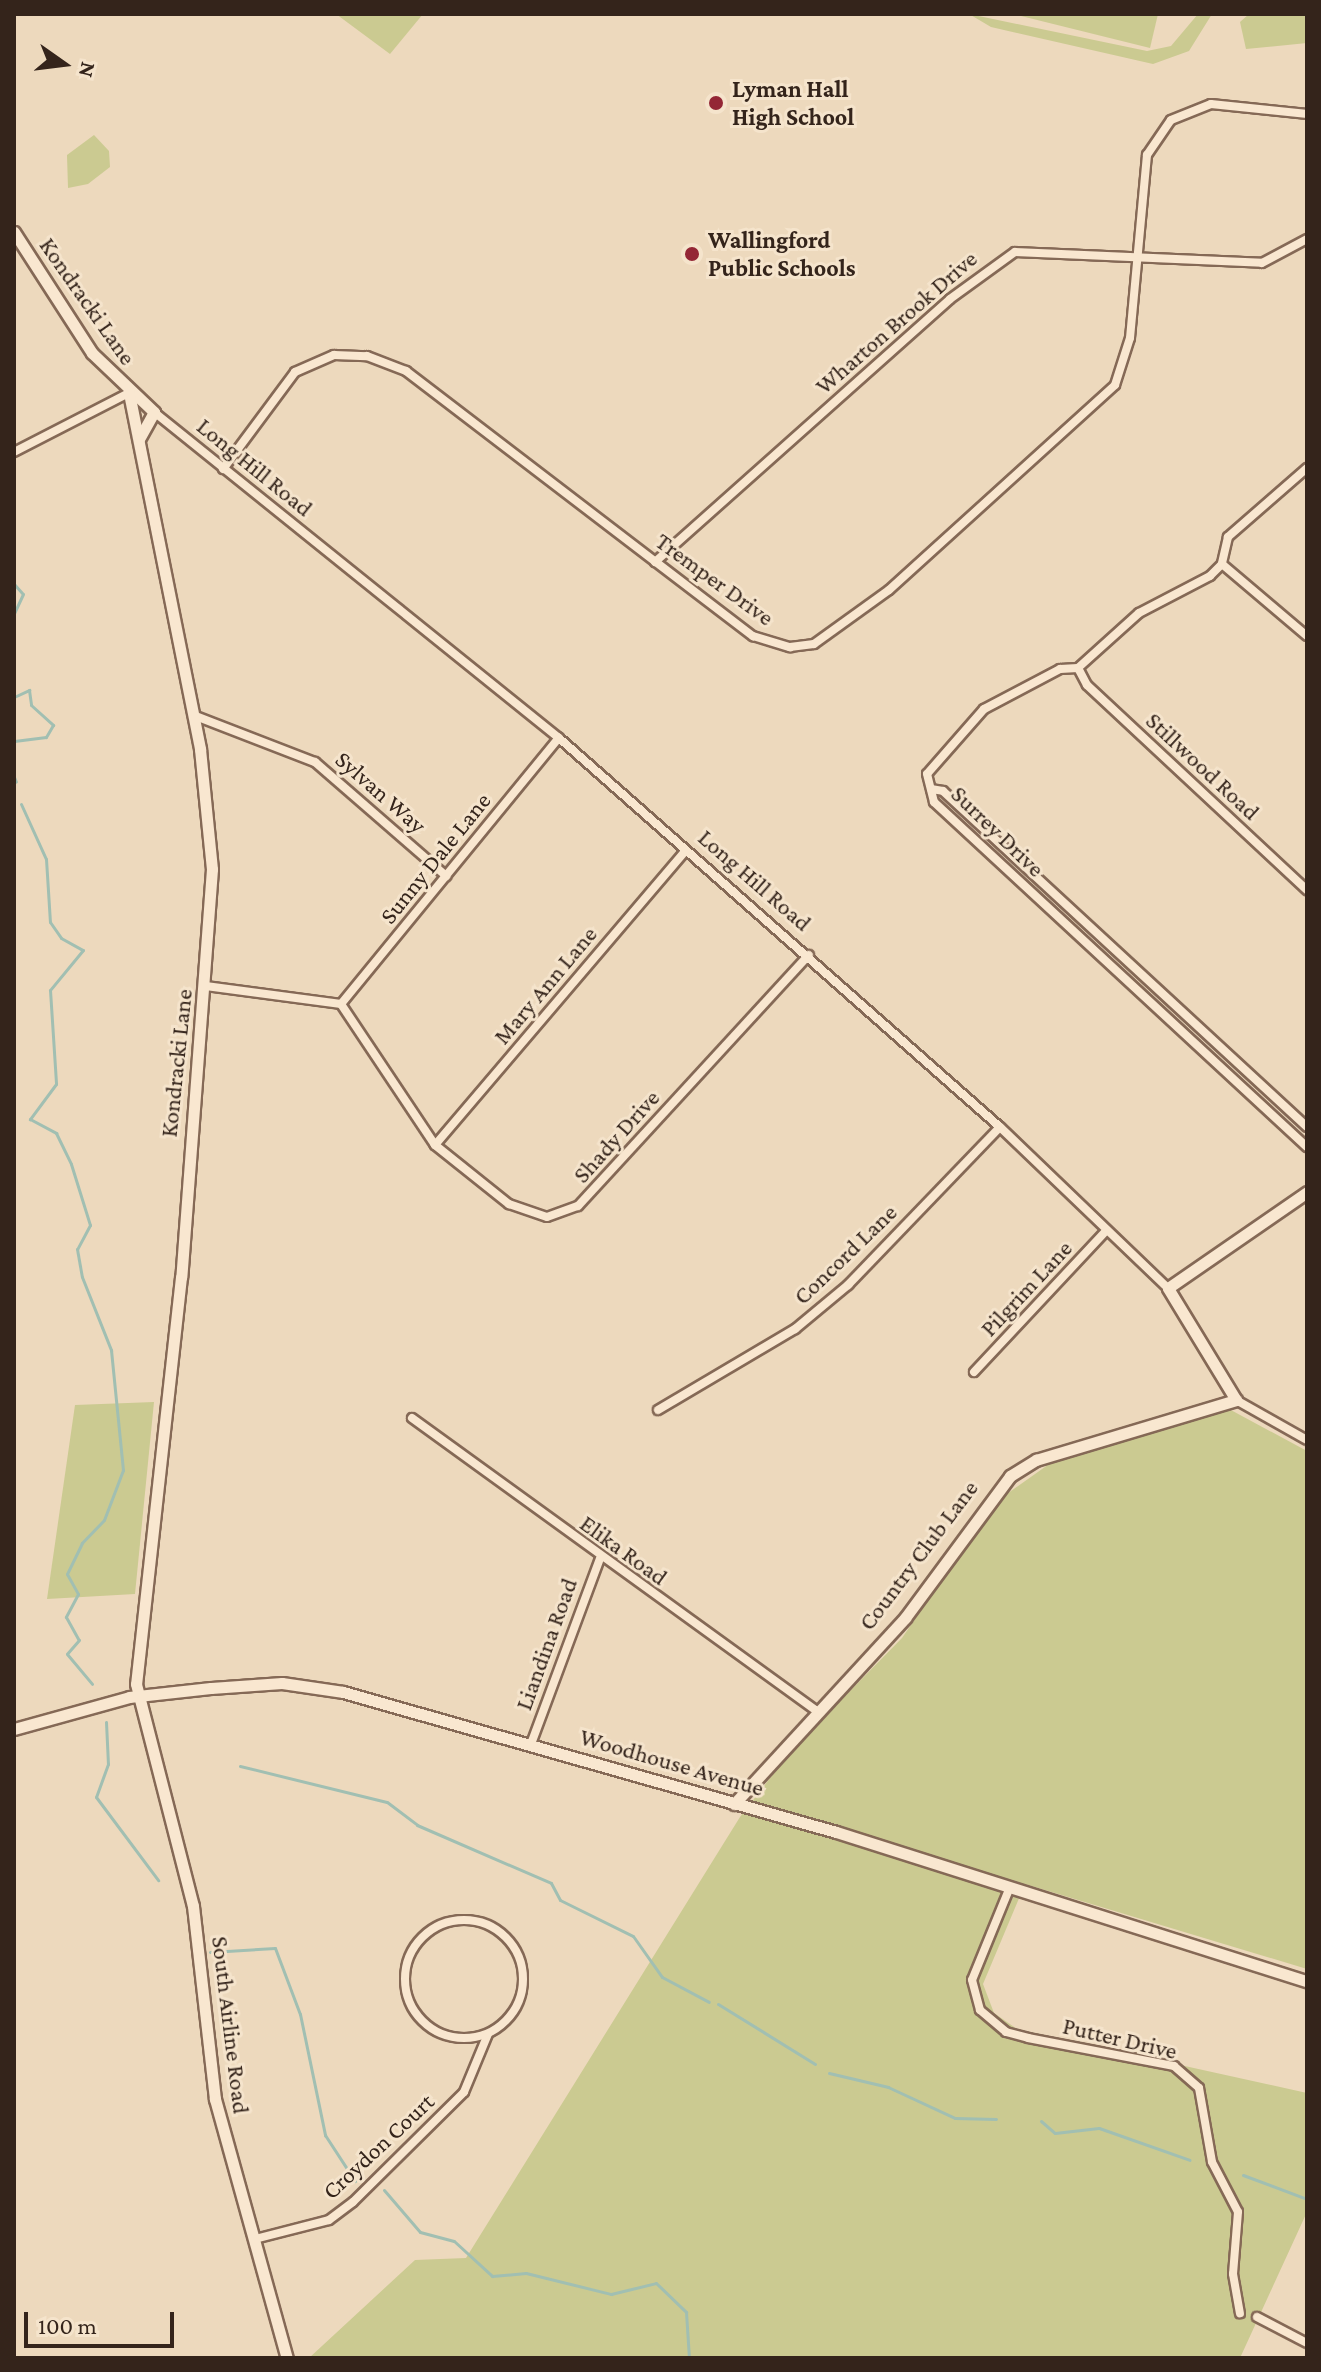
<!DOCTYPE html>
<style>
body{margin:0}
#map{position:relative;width:1321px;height:2372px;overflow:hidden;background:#edd9bd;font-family:"Crimson Pro",serif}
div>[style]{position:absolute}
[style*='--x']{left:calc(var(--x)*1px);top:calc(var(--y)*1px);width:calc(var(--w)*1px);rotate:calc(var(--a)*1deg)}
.green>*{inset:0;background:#cbca91}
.stream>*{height:3px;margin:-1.5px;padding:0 1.5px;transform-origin:1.5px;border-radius:1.5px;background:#a1bfb2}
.roads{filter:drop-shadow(2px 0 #856956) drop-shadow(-2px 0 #856956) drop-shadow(0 2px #856956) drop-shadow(0 -2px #856956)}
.street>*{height:8px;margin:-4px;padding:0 4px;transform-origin:4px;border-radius:4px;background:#f9e7d0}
.street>.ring{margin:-4px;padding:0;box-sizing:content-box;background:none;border:8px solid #f9e7d0;border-radius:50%}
.secondary>*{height:11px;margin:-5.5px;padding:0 5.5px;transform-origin:5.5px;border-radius:5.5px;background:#f9e7d0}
.dots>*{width:22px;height:22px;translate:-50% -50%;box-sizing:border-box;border:4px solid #f5e4cc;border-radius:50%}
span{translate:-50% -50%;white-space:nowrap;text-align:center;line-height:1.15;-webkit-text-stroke:6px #f5e4cc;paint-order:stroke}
.poi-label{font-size:24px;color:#34241b;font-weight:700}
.left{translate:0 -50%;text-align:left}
.street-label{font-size:24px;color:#34241b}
.frame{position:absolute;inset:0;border:16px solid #34241b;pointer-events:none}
.north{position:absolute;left:24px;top:24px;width:80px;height:80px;-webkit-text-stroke:6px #f5e4cc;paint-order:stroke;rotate:104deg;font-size:22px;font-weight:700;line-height:32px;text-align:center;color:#34241b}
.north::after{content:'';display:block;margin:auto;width:28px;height:36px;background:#34241b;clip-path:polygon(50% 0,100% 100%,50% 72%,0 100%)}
.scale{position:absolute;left:24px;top:2312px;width:150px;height:36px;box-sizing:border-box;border:4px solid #34241b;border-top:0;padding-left:10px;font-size:24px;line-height:28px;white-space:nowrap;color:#34241b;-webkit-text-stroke:6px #f5e4cc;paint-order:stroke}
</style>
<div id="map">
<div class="green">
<i style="clip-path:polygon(336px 14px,423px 14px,390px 54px)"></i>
<i style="clip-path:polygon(969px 14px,1147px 51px,1171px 46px,1198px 14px,1212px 14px,1189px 51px,1153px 64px,991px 27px)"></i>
<i style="clip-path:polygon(1013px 14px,1158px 14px,1150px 48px)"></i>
<i style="clip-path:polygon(1249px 14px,1307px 14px,1307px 43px,1246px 49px,1240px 22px)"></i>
<i style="clip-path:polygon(94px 135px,109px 151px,110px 167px,88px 184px,68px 188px,67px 155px)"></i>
<i style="clip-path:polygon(154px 1402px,135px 1594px,47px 1599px,75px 1405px)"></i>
<i style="clip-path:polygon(1229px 1409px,1307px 1451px,1307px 1969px,1025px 1884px,983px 1984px,994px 2013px,1017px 2029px,1307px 2093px,1307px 2212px,1240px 2358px,309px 2358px,415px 2260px,466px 2258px,740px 1817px,791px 1751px,902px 1638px,994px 1503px,1052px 1462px)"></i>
</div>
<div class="stream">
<i style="--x:14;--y:584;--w:13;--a:48"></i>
<i style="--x:23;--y:594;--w:21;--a:115"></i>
<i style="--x:14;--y:697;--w:17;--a:-25"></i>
<i style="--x:29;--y:690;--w:15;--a:82"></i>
<i style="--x:31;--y:705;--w:30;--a:42"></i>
<i style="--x:53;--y:725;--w:14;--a:120"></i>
<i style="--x:46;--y:737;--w:32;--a:173"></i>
<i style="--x:14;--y:777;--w:5;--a:68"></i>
<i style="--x:21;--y:804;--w:60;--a:65.6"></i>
<i style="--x:46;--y:859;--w:63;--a:86.4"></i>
<i style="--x:50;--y:922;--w:19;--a:55"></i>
<i style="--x:61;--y:938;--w:25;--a:29"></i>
<i style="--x:83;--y:950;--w:52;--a:129.5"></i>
<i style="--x:50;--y:990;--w:94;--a:86.3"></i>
<i style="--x:56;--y:1084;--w:44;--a:126.6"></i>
<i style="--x:30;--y:1119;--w:30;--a:28"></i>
<i style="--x:56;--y:1133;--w:34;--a:64"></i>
<i style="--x:71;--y:1164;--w:64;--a:72.7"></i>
<i style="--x:90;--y:1225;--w:27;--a:118"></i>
<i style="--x:77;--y:1249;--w:28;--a:80"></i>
<i style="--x:82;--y:1277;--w:79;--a:68.3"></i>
<i style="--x:111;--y:1350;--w:121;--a:84.3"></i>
<i style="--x:123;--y:1470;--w:53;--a:110.8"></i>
<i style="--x:104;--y:1520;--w:32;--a:134"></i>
<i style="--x:82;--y:1543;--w:34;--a:116"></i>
<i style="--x:67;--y:1574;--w:23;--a:61"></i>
<i style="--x:78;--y:1594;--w:26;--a:118"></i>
<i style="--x:66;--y:1617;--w:26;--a:61"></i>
<i style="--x:79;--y:1640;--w:18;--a:131"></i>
<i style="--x:67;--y:1654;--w:39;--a:50"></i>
<i style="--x:106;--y:1722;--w:42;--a:87.3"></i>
<i style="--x:108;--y:1764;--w:35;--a:110"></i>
<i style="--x:96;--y:1797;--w:104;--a:53.2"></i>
<i style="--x:240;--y:1766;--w:151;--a:13.8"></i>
<i style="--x:387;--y:1802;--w:38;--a:37"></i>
<i style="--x:417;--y:1825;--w:146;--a:23.4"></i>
<i style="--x:551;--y:1883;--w:19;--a:62"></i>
<i style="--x:560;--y:1900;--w:81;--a:26.3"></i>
<i style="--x:633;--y:1936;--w:50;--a:54.7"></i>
<i style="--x:662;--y:1977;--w:53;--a:28"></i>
<i style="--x:210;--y:1952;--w:65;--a:-3.5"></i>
<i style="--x:275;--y:1948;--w:71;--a:69.3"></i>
<i style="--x:300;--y:2014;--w:124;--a:78.3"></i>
<i style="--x:325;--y:2135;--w:55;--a:56.9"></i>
<i style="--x:718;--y:2004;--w:114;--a:31.7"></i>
<i style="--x:829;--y:2073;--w:61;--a:13.3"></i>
<i style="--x:888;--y:2087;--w:74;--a:24.8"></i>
<i style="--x:955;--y:2118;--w:41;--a:1.4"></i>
<i style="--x:1041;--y:2121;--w:18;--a:41"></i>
<i style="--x:1055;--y:2133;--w:44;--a:-6.5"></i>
<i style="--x:1099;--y:2128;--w:96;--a:19.4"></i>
<i style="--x:1243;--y:2175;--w:68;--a:20.6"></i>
<i style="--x:384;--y:2190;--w:55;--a:49.4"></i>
<i style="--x:420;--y:2232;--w:35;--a:15"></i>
<i style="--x:454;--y:2241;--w:52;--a:42.6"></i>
<i style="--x:492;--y:2276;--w:34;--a:-5"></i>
<i style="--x:526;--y:2273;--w:88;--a:13.9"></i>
<i style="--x:611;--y:2294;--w:46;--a:-13.7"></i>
<i style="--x:656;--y:2283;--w:42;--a:44"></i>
<i style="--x:686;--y:2312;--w:46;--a:86.3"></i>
</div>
<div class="roads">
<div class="street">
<i style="--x:154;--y:412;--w:520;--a:38.83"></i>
<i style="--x:559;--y:738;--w:588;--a:41.42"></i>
<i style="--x:1000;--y:1127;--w:233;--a:43.8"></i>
<i style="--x:14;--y:452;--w:129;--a:-27.2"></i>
<i style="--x:1307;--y:468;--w:105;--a:138.9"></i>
<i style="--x:1228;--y:537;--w:28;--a:103"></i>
<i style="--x:1222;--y:564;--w:17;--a:135"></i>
<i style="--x:1210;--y:576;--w:80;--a:152.5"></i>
<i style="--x:1139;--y:613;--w:82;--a:138"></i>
<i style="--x:1078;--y:668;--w:18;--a:177"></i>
<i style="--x:1060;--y:669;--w:86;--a:152.2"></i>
<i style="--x:984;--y:709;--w:86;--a:131.2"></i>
<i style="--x:927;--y:774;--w:29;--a:76"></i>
<i style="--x:934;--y:802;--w:508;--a:42.77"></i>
<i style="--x:223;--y:469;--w:121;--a:-53.4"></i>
<i style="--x:295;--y:372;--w:43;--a:-23.6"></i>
<i style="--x:334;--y:355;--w:33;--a:2"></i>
<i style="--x:367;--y:356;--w:42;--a:21"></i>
<i style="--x:406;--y:371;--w:437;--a:37.4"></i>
<i style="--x:753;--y:636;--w:39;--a:17"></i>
<i style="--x:790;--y:647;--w:24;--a:-7"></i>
<i style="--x:814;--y:644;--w:92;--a:-35.8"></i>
<i style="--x:889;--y:590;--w:305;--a:-42.2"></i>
<i style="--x:1115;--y:385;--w:49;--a:-72.3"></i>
<i style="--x:1130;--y:338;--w:184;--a:-84.7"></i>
<i style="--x:1147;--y:155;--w:42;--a:-55.6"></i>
<i style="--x:1171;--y:120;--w:43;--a:-21.8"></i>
<i style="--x:1211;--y:104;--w:97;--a:5.9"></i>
<i style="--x:655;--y:562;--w:395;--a:-41.7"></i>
<i style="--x:950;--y:299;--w:80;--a:-35.9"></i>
<i style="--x:1015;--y:252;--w:247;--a:2.5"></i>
<i style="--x:1262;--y:263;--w:51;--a:-28.1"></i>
<i style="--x:1222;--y:564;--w:111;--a:40.3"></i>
<i style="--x:1078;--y:668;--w:19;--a:62"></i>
<i style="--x:1087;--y:685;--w:301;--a:43"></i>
<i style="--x:193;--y:715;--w:131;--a:21.1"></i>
<i style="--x:315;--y:762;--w:174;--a:41"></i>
<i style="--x:931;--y:789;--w:12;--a:9"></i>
<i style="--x:943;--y:791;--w:495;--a:42.7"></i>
<i style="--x:206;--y:986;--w:136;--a:7.6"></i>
<i style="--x:341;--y:1004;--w:169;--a:56.3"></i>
<i style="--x:435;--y:1145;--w:95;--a:38.6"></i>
<i style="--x:509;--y:1204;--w:40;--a:18.9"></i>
<i style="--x:547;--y:1217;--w:33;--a:-20"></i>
<i style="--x:578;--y:1206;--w:341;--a:-47.4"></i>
<i style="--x:341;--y:1004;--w:344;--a:-50.7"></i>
<i style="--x:435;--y:1145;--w:387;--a:-49.6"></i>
<i style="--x:974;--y:1372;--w:193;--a:-46.9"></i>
<i style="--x:1236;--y:1400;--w:81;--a:29.4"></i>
<i style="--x:658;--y:1410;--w:159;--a:-30.6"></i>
<i style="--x:795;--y:1329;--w:69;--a:-39.7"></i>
<i style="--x:848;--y:1285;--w:219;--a:-46.1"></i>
<i style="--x:412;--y:1418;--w:498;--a:35.9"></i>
<i style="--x:531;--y:1744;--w:198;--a:-69.6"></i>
<i style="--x:1010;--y:1887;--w:100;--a:112.2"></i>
<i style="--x:972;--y:1980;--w:31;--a:75"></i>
<i style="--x:980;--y:2010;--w:34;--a:40"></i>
<i style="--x:1006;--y:2032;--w:23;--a:15"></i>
<i style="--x:1028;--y:2038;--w:149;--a:10.9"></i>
<i style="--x:1174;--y:2066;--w:33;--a:41"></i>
<i style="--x:1199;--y:2088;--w:75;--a:80"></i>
<i style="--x:1212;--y:2162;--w:56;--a:62.5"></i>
<i style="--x:1238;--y:2212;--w:62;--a:94.6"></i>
<i style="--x:1233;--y:2274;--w:40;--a:80"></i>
<i class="ring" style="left:405px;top:1920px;width:110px;height:110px"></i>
<i style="--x:255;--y:2239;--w:76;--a:-14.4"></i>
<i style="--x:329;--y:2220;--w:30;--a:-37"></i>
<i style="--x:353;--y:2202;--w:156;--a:-44.7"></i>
<i style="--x:464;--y:2092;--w:63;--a:-67.5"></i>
<i style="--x:1257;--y:2317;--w:56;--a:27.5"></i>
</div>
<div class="secondary">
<i style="--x:14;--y:232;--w:144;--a:57.2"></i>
<i style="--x:92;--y:353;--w:86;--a:43.6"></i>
<i style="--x:154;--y:412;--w:31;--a:119"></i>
<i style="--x:129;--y:393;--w:363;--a:78.7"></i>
<i style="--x:200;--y:749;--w:121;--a:84.3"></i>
<i style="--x:212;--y:869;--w:409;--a:94.3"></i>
<i style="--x:181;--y:1277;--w:409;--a:96.3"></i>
<i style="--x:136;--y:1684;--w:229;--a:75.6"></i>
<i style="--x:193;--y:1906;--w:194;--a:83.5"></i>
<i style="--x:215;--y:2099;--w:269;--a:74.5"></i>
<i style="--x:14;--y:1729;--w:119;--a:-15.5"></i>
<i style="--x:129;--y:1697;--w:82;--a:-6.3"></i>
<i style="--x:211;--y:1688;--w:71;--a:-4"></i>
<i style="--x:282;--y:1683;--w:62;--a:8.4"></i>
<i style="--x:343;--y:1692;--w:512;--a:15.85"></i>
<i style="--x:836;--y:1832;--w:494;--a:17.6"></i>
<i style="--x:734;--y:1804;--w:253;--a:-47.4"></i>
<i style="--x:905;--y:1618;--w:177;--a:-53.5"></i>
<i style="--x:1010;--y:1476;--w:31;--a:-32"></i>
<i style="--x:1036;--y:1460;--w:209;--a:-16.7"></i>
<i style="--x:1236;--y:1400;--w:131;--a:-121.3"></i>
<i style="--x:1168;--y:1288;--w:169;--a:-34.6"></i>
</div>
</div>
<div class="dots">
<i style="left:716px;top:103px;background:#942635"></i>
<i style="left:692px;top:254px;background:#942635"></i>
</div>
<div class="poi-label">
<span class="left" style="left:732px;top:103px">Lyman Hall<br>High School</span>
<span class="left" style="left:708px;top:254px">Wallingford<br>Public Schools</span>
</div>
<div class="street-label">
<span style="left:88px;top:301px;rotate:55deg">Kondracki Lane</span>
<span style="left:896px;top:322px;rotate:-41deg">Wharton Brook Drive</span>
<span style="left:255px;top:467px;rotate:39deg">Long Hill Road</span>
<span style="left:715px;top:579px;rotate:36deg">Tremper Drive</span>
<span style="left:1203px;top:766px;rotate:43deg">Stillwood Road</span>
<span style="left:381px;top:792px;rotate:41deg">Sylvan Way</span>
<span style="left:998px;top:831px;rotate:44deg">Surrey Drive</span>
<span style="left:435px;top:858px;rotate:-51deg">Sunny Dale Lane</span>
<span style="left:755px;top:880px;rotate:41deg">Long Hill Road</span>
<span style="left:545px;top:985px;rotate:-50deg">Mary Ann Lane</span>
<span style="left:176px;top:1063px;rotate:-84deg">Kondracki Lane</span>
<span style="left:616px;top:1136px;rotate:-48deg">Shady Drive</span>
<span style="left:845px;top:1254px;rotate:-44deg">Concord Lane</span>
<span style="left:1026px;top:1288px;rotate:-47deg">Pilgrim Lane</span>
<span style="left:624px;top:1550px;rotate:36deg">Elika Road</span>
<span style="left:918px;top:1555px;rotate:-53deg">Country Club Lane</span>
<span style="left:546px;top:1644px;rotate:-70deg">Liandina Road</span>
<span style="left:672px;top:1762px;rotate:16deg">Woodhouse Avenue</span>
<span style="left:231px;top:2025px;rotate:83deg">South Airline Road</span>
<span style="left:1120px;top:2038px;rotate:13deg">Putter Drive</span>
<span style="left:378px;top:2146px;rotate:-43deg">Croydon Court</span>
</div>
<div class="frame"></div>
<div class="north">N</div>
<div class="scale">100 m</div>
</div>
